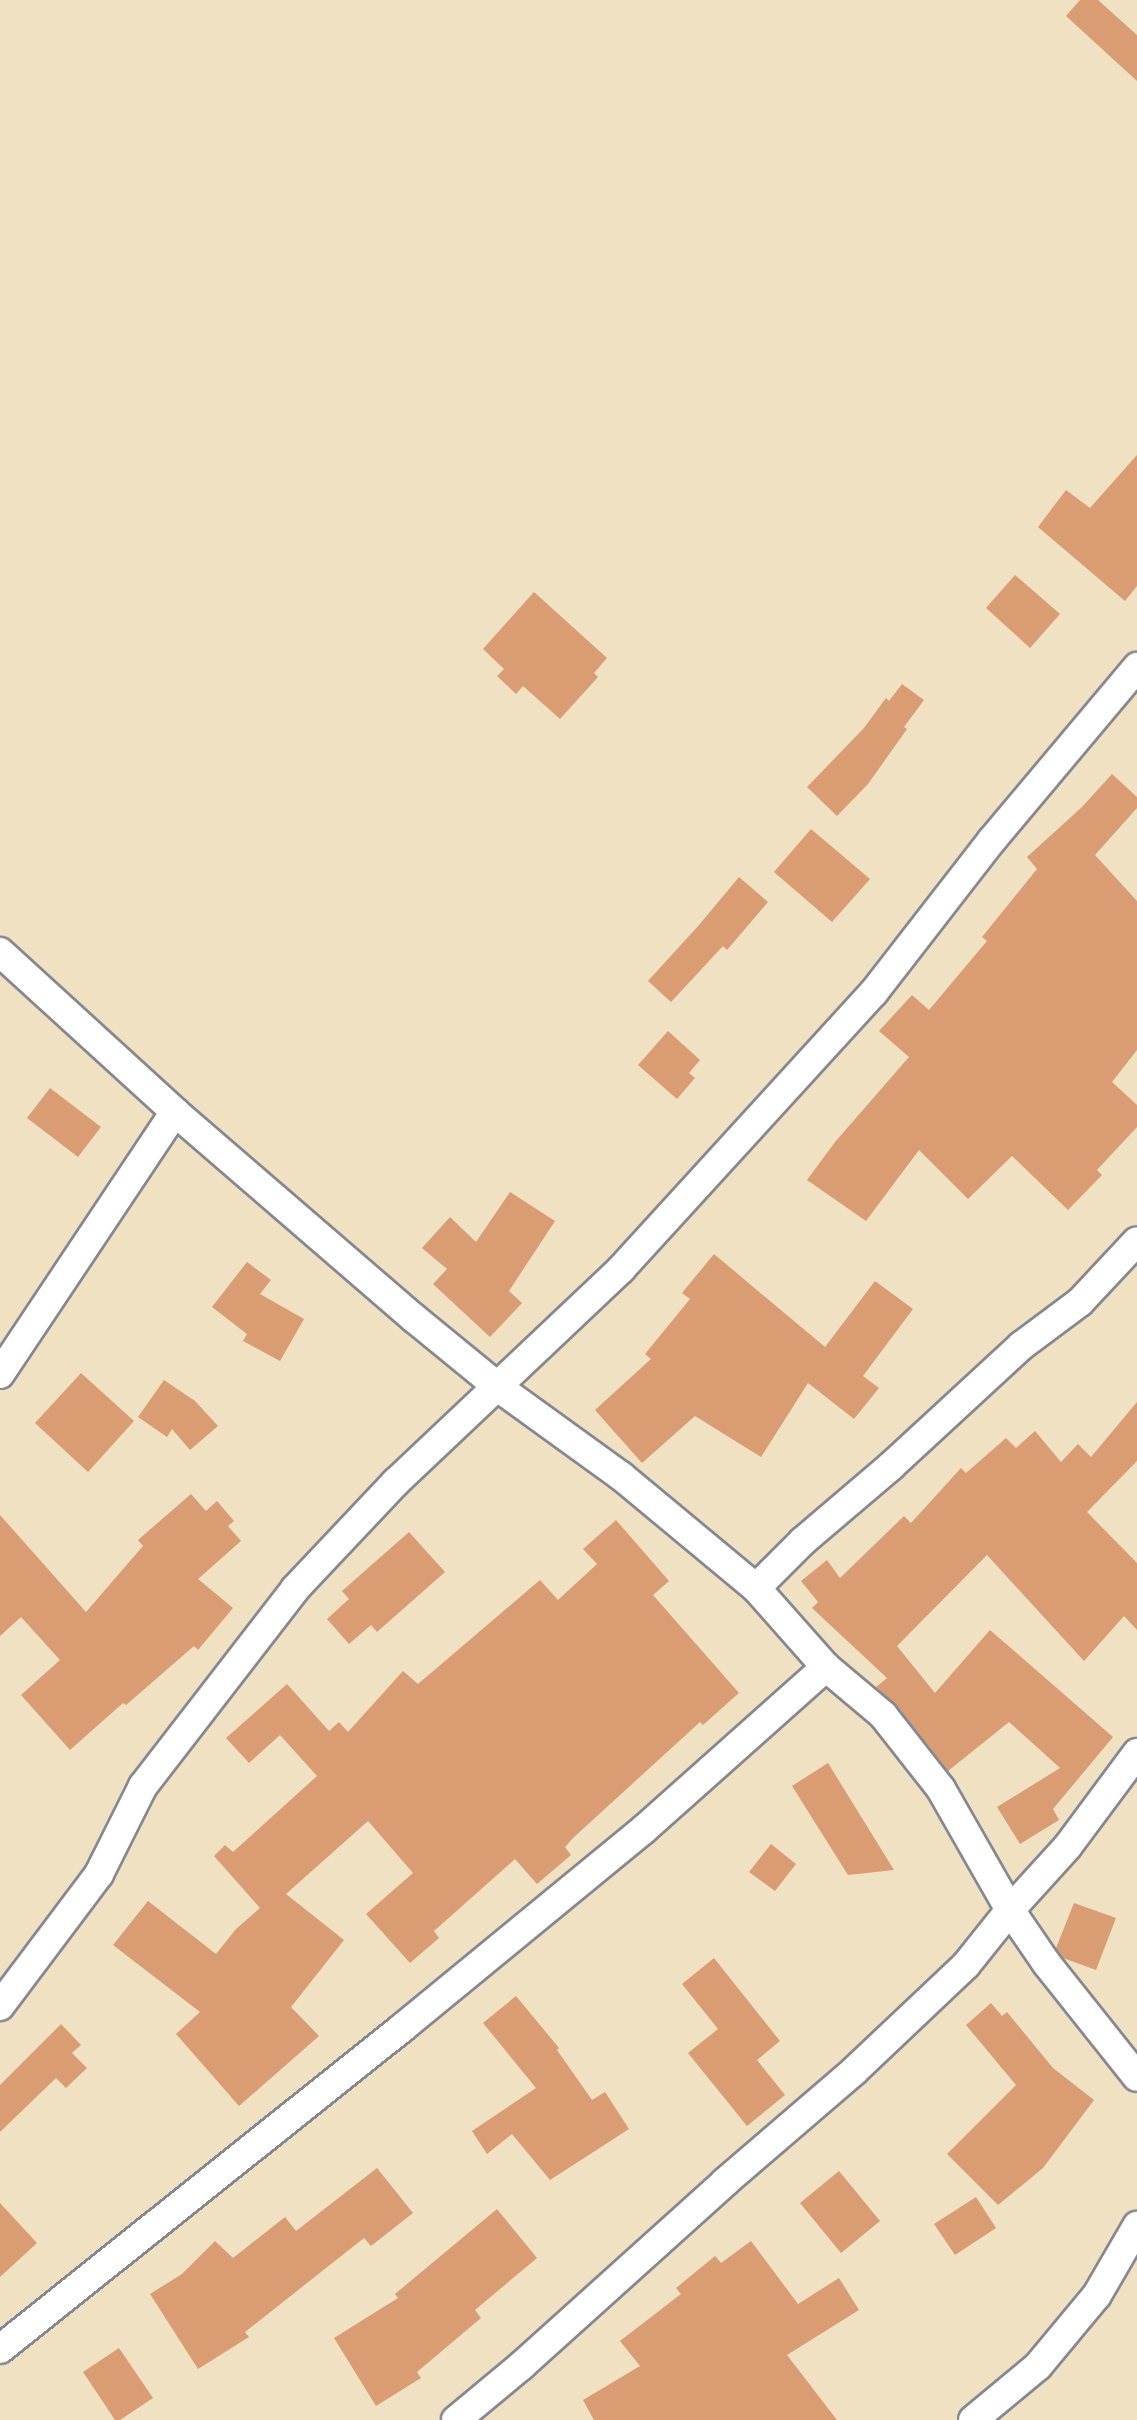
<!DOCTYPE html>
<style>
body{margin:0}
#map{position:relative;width:1137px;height:2420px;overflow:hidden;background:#f0e1c2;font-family:"Comic Neue",sans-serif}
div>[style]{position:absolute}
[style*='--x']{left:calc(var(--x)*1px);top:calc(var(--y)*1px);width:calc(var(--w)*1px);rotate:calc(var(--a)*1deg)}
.building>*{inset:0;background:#da9c73}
.roads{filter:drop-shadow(2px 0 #868890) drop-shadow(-2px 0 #868890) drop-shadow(0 2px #868890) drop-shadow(0 -2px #868890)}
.street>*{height:28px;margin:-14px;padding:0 14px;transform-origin:14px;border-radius:14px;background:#fff}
span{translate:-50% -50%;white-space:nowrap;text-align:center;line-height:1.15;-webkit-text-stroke:4.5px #fbf7ec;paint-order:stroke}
</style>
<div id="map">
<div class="building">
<i style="clip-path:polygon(1080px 0,1098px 0,1137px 35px,1137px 81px,1066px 16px)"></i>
<i style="clip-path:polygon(1137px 455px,1137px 586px,1125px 601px,1038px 527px,1066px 490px,1090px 508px)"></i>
<i style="clip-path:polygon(1015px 575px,1060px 614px,1030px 648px,986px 608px)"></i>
<i style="clip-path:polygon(534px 592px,607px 658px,594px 673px,598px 677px,560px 719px,523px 686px,516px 694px,497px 676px,504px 669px,483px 649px)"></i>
<i style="clip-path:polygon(902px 684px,924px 700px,904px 727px,907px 729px,868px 784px,837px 816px,807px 787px,864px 728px,886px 698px,889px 701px)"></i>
<i style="clip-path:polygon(1112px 774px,1137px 797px,1137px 808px,1095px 855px,1137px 901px,1137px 1050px,1112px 1082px,1137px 1105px,1137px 1127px,1097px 1170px,1102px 1175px,1068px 1210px,1012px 1156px,968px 1199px,919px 1150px,866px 1221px,807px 1180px,835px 1142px,909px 1057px,879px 1031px,912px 995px,929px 1010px,987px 941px,982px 937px,1037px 869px,1027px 857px,1082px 807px)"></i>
<i style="clip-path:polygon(811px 829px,870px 879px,832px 922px,774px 872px)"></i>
<i style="clip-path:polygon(739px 877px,768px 902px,727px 950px,723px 946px,671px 1002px,648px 981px,699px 925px)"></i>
<i style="clip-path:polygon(668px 1031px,700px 1060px,689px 1073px,695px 1078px,677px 1099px,638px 1065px)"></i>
<i style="clip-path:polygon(50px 1088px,101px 1127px,78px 1157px,27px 1118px)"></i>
<i style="clip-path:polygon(510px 1192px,555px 1221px,509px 1291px,522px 1303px,490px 1337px,433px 1284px,447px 1269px,422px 1248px,450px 1217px,476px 1242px)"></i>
<i style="clip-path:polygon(714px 1254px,825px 1347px,875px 1281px,913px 1309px,863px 1376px,879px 1388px,854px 1419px,808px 1383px,761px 1457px,695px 1416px,642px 1463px,595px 1410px,651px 1359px,645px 1354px,690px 1299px,682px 1293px)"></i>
<i style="clip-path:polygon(247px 1262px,271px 1280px,260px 1294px,304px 1319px,280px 1361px,243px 1341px,247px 1334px,212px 1307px)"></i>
<i style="clip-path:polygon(81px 1373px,134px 1421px,88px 1472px,35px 1423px)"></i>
<i style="clip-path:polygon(164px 1380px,195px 1401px,218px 1426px,190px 1450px,172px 1429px,167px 1437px,138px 1417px)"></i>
<i style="clip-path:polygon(1137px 1402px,1137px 1461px,1087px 1512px,1137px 1563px,1137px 1630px,1124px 1616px,1084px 1661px,987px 1555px,897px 1646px,935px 1693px,990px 1630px,1113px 1737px,1053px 1809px,1059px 1820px,1020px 1844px,997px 1807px,1060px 1768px,1009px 1722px,948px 1771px,896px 1705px,876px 1687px,887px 1678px,812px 1608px,818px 1602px,801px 1581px,827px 1560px,840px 1578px,904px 1516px,911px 1523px,961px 1468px,966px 1473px,1006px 1438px,1016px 1448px,1035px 1431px,1061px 1462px,1078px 1444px,1091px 1457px)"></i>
<i style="clip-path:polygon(191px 1494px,206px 1511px,217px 1501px,234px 1521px,228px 1526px,241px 1541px,198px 1579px,233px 1608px,198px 1650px,194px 1646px,126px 1705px,123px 1703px,70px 1750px,21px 1695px,60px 1660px,21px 1617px,0 1636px,0 1515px,86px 1612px,143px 1546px,138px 1540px)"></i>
<i style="clip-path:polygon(616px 1520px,669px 1581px,653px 1595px,739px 1693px,703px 1725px,700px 1722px,573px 1838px,565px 1847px,571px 1855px,537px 1884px,515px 1859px,434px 1931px,439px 1938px,410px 1963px,366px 1914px,413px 1873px,368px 1821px,286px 1894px,344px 1940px,291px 2007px,319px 2036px,239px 2106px,176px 2034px,200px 2012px,113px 1945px,148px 1901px,216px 1954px,236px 1929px,260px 1908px,214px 1856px,225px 1845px,233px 1852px,317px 1776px,280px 1735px,249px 1763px,226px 1738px,287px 1684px,329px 1731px,339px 1722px,348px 1732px,403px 1671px,418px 1684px,540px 1580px,558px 1600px,597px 1564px,583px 1549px)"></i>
<i style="clip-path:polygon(409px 1532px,445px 1572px,377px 1632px,371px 1625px,349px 1644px,327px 1619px,349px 1599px,342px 1591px)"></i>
<i style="clip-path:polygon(828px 1763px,894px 1870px,848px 1875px,792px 1786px)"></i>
<i style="clip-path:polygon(771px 1844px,796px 1864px,775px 1891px,749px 1872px)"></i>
<i style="clip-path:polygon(1074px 1903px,1116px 1918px,1096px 1970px,1063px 1958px,1056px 1948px)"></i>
<i style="clip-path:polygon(714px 1958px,780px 2041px,757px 2060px,785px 2095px,747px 2126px,688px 2053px,718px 2029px,682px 1984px)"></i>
<i style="clip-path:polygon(516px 1996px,559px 2048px,557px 2050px,592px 2100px,605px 2092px,629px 2129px,550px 2180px,512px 2134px,487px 2154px,472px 2131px,536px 2088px,483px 2023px)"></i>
<i style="clip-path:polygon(991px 2003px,1002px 2016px,1007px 2012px,1053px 2068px,1094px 2100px,1043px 2168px,998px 2205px,947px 2154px,1016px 2085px,966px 2025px)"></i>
<i style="clip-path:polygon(61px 2024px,81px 2045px,72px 2053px,87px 2068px,66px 2088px,56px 2078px,0 2132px,0 2085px)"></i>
<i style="clip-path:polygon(377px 2168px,413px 2213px,371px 2246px,364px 2238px,245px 2332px,249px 2337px,198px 2369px,150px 2294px,182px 2274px,215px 2241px,233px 2258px,285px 2217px,296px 2231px)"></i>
<i style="clip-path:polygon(839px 2171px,880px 2221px,841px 2253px,800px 2203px)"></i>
<i style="clip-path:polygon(976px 2197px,996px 2228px,955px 2255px,934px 2224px)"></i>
<i style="clip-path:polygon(0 2203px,37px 2243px,0 2277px)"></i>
<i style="clip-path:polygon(497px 2209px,537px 2258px,475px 2310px,481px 2318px,417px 2372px,421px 2378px,376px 2406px,334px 2338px,398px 2298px,395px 2294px)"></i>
<i style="clip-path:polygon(751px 2241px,798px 2304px,839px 2278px,859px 2310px,787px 2355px,837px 2420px,594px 2420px,583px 2400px,640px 2366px,620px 2341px,681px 2294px,676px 2288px,715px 2256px,721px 2263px)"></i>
<i style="clip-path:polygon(119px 2348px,153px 2398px,120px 2420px,115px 2420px,83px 2372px)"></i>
</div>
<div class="roads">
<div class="street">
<i style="--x:0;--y:952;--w:237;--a:42.4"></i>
<i style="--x:175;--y:1112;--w:317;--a:40.8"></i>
<i style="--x:415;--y:1319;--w:107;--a:39.3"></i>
<i style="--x:498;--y:1387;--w:152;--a:35.9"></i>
<i style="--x:621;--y:1476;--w:175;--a:39.7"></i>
<i style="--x:756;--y:1588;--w:106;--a:48.5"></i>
<i style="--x:826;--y:1667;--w:245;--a:138.3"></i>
<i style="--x:643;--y:1830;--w:312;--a:140.6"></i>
<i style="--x:402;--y:2028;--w:514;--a:141.39"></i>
<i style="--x:0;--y:1374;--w:315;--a:-56.3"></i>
<i style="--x:756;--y:1588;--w:66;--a:-45"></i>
<i style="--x:803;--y:1541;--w:116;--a:-40.4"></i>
<i style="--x:891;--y:1466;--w:177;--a:-42.7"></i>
<i style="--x:1021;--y:1346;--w:74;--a:-36.7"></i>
<i style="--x:1080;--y:1302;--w:83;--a:-46.9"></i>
<i style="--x:826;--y:1667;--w:75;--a:40.1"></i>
<i style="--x:883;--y:1715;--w:94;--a:51.9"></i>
<i style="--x:941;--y:1789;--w:139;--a:60.3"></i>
<i style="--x:1010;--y:1910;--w:65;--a:55.6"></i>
<i style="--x:1047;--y:1964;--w:144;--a:51.5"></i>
<i style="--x:0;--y:2006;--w:165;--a:-53.1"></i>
<i style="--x:99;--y:1874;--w:98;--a:-63.4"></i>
<i style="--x:143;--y:1786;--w:249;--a:-52.3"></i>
<i style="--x:295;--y:1589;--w:147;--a:-46.7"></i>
<i style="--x:396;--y:1482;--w:310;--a:-43.4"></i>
<i style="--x:621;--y:1269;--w:375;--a:-47.6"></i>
<i style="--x:874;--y:992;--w:192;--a:-52.2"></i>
<i style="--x:992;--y:840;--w:226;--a:-50"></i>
<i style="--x:456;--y:2420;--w:85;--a:-39.7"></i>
<i style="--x:521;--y:2366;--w:275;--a:-42"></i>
<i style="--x:725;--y:2182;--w:170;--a:-40.7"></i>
<i style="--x:854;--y:2071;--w:154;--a:-43.4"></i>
<i style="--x:966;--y:1965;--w:70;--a:-51.3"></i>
<i style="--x:1010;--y:1910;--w:86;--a:-47.8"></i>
<i style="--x:1068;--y:1846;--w:116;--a:-53.4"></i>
<i style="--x:973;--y:2420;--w:85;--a:-39.7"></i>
<i style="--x:1038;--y:2366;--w:92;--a:-50.3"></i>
<i style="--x:1097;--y:2295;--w:80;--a:-59.9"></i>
</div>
</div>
</div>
